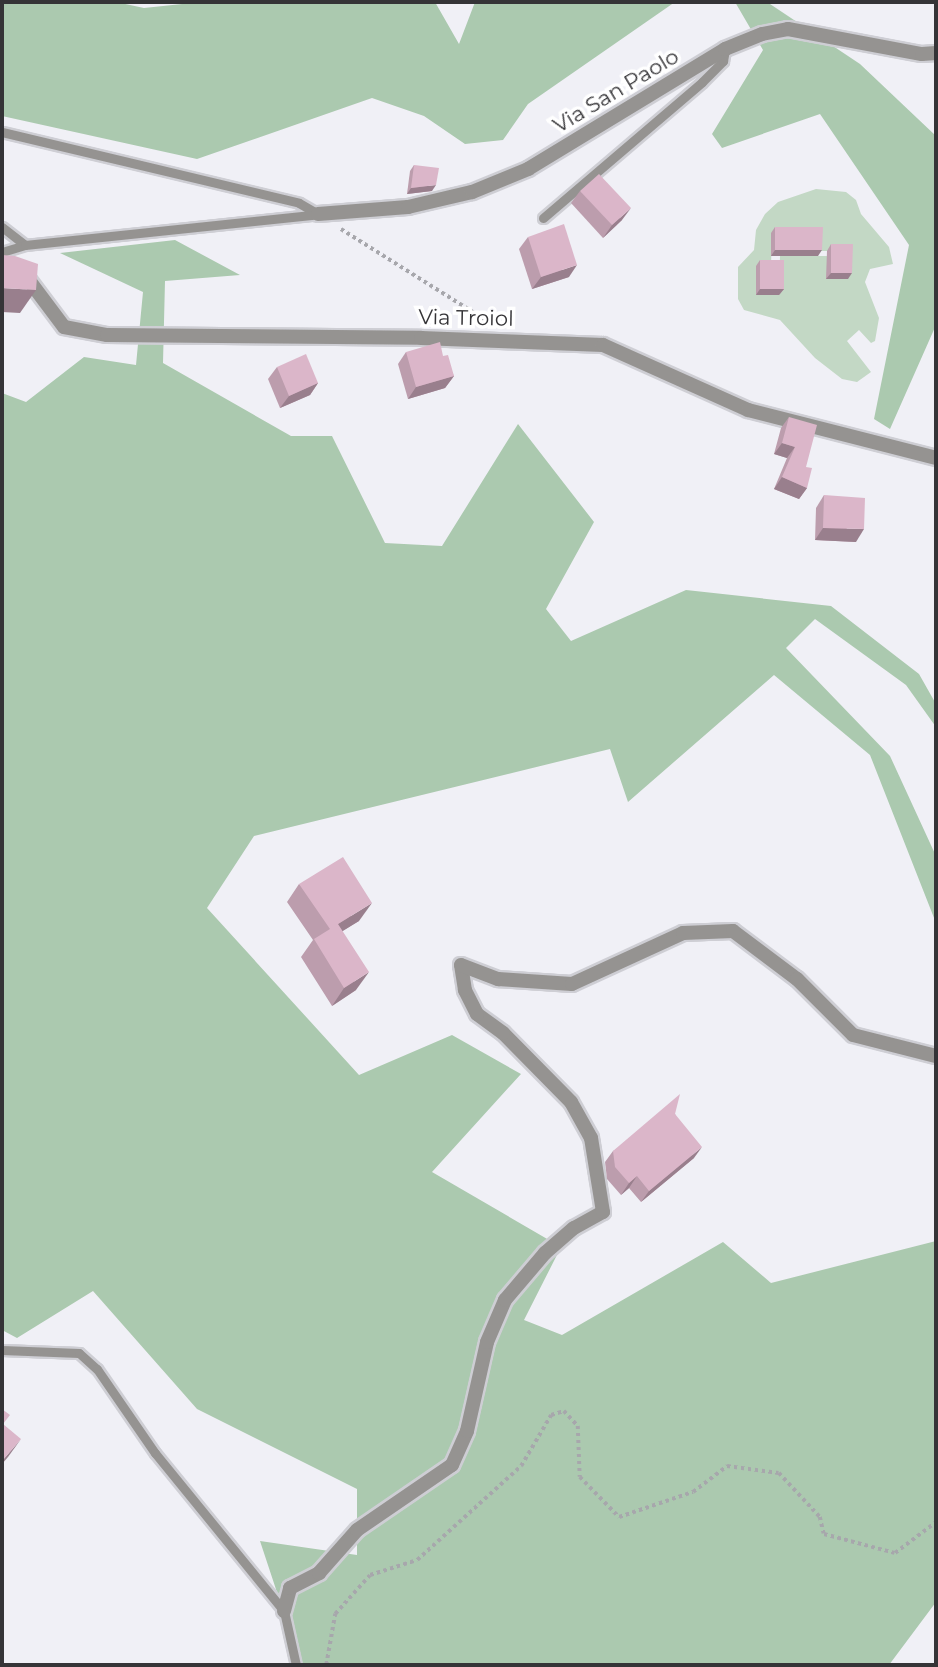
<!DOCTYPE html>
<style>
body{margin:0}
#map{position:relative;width:938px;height:1667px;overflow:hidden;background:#f0f0f6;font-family:Montserrat,sans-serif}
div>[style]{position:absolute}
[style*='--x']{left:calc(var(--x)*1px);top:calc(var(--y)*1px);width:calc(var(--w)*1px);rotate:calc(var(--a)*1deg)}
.green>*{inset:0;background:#c3d8c5}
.forest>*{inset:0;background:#abc9af}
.path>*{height:3.5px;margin-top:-1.75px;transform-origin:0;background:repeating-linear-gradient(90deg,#a7a7ac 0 3.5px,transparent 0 7px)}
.roads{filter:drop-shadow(2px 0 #ceced4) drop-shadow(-2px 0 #ceced4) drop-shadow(0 2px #ceced4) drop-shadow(0 -2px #ceced4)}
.service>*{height:9px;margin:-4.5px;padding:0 4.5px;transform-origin:4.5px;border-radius:4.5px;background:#959391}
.minor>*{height:14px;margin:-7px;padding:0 7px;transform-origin:7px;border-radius:7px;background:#959391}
.wall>*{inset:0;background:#bc9dad}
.shaded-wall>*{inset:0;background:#997f8d}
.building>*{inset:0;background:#dbb6c9}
span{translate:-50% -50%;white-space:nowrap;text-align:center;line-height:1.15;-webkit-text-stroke:7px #fff;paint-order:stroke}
.street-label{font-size:21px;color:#353437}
.frame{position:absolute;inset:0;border:4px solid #353437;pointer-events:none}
</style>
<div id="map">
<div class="green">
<i style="clip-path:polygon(evenodd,816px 189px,846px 192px,856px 200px,861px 214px,889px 247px,893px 264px,870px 269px,865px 282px,879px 318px,875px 341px,871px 343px,859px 330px,847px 341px,871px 372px,857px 382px,842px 379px,815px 358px,780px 320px,744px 310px,738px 299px,738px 267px,754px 250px,756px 230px,765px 214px,778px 202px,816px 189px,772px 233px,818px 251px,848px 251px,827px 256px,780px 256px,779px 295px,771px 266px,772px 233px)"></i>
</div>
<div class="forest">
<i style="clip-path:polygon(2px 2px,116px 2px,144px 8px,201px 2px,435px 2px,459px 44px,475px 2px,675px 2px,528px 104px,503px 140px,465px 144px,424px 116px,372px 98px,197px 159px,2px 116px)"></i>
<i style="clip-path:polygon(735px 2px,767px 2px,860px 64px,936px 136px,936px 325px,890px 429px,874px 419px,909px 245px,820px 114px,722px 148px,712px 134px,763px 50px)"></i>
<i style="clip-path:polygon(175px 240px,240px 275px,165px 281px,163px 363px,291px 436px,332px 436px,385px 543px,442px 546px,518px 424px,594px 522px,546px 609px,571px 641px,686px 590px,831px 606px,919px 674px,936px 704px,936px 727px,906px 685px,815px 619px,786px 648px,890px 756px,936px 856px,936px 923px,870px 755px,774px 675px,628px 802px,610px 749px,254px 836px,207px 908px,359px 1075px,452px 1035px,521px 1074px,432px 1172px,561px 1247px,524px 1320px,562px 1335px,723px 1242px,771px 1283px,936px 1241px,936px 1602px,889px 1665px,301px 1665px,260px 1541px,357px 1555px,357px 1489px,197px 1409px,93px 1291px,17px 1338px,2px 1330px,2px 393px,26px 402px,84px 357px,136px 365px,143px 292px,60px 253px)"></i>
</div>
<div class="path">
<i style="--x:341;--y:229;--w:178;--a:32.2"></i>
<i style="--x:326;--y:1665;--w:52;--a:-80"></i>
<i style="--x:335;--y:1614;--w:52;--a:-48.1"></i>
<i style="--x:370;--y:1575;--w:49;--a:-17.7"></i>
<i style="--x:417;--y:1560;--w:140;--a:-42.1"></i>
<i style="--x:521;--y:1466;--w:59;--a:-59.5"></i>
<i style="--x:551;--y:1415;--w:14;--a:-17"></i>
<i style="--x:564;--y:1411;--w:21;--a:47"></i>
<i style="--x:578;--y:1426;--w:51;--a:87.8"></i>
<i style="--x:580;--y:1477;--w:56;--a:45.7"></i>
<i style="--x:619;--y:1517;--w:78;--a:-18.7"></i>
<i style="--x:693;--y:1492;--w:43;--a:-37.4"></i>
<i style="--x:727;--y:1466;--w:52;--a:7.7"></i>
<i style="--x:779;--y:1473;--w:60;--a:47"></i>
<i style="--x:820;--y:1517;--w:17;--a:77"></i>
<i style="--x:824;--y:1534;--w:73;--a:15"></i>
<i style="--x:895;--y:1553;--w:51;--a:-37.1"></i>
</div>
<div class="roads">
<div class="service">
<i style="--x:2;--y:132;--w:305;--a:13.4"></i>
<i style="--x:299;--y:203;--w:22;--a:30"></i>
<i style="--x:543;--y:218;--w:209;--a:-40.5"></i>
<i style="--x:702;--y:82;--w:30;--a:-45"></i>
<i style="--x:723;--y:61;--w:11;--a:-80"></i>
<i style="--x:2;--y:227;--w:29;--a:38"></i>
<i style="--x:2;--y:252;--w:24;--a:-17"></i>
<i style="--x:25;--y:245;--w:295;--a:-6"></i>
<i style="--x:2;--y:1350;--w:77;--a:2.2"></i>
<i style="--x:79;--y:1353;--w:24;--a:42"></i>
<i style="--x:97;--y:1369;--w:102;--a:55.4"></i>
<i style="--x:155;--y:1453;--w:204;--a:50.8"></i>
<i style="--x:284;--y:1611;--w:55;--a:77.5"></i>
</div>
<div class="minor">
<i style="--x:318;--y:214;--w:90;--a:-4.4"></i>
<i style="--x:408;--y:207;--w:66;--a:-13.2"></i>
<i style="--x:472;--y:192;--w:61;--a:-22.3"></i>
<i style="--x:528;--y:169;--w:231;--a:-31.3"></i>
<i style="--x:725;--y:49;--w:40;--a:-22"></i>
<i style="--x:762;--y:34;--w:26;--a:-11"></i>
<i style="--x:788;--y:29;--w:136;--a:10.6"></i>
<i style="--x:922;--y:54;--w:14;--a:-4"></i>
<i style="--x:2;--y:270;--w:28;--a:19"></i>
<i style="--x:28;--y:279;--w:60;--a:53.1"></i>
<i style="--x:64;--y:327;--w:44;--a:10.5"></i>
<i style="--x:107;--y:335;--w:314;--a:0.5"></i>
<i style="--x:421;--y:338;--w:182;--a:2.2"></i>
<i style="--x:603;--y:345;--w:159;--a:24.1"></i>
<i style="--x:748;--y:410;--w:194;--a:14.3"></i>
<i style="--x:284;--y:1611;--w:24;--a:-75"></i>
<i style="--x:290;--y:1588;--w:33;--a:-27"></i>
<i style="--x:319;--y:1573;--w:57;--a:-48.5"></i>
<i style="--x:357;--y:1530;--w:115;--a:-34.4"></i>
<i style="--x:452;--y:1465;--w:37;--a:-66"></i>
<i style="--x:467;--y:1431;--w:91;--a:-77.3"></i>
<i style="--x:487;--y:1342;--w:46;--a:-66.8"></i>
<i style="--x:505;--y:1300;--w:62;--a:-49.6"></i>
<i style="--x:545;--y:1253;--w:38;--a:-41"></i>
<i style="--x:574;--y:1228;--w:33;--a:-29"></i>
<i style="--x:603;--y:1212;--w:75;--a:-99.2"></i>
<i style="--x:591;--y:1138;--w:41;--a:-119.1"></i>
<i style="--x:571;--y:1102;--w:97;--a:-134.6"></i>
<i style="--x:503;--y:1033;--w:32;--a:-144"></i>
<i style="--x:477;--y:1014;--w:27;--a:-117"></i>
<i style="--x:465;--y:990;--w:25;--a:-99"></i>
<i style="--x:461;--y:965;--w:40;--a:21"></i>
<i style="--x:498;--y:979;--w:74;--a:3.9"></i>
<i style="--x:572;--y:984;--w:122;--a:-24.7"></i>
<i style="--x:683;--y:933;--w:50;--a:-2.3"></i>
<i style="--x:733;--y:931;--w:80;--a:36.9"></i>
<i style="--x:797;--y:979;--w:79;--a:45"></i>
<i style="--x:853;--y:1035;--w:86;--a:14.2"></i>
</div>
</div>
<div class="wall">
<i style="clip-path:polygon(414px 165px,432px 191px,407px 194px,410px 171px)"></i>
<i style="clip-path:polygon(580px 191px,622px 220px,603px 238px,571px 203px)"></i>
<i style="clip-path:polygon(775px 227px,818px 256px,771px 256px,771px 233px)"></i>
<i style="clip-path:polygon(528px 237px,569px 277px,532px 289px,519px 249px)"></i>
<i style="clip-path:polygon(831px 244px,848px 279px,826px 279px,827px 251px)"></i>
<i style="clip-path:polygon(760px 260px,784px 289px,779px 295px,756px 295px,756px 266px)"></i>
<i style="clip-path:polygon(406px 352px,443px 356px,454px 376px,445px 388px,408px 399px,398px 364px)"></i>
<i style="clip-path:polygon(277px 367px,318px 383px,310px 395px,280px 408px,268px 379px)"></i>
<i style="clip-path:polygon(789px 417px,806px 467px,807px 488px,799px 499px,774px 489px,787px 458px,774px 454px,781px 428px)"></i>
<i style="clip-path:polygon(824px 495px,856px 542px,815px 540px,816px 508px)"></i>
<i style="clip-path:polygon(299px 884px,359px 921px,342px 931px,356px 990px,332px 1006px,301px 957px,313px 940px,287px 902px)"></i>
<i style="clip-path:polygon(675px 1114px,694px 1158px,641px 1202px,629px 1188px,621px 1195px,607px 1179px,605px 1162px,613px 1151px)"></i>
</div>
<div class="shaded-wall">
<i style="clip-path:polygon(436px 185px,432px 191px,407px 194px,411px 188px)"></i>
<i style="clip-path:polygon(631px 208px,622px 220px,603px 238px,612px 225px)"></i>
<i style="clip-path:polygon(775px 250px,822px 250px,818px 256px,771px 256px)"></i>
<i style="clip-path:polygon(577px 265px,569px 277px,532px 289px,541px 277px)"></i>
<i style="clip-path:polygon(831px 273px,852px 273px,848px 279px,826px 279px)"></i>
<i style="clip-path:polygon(2px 288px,36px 290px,20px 313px,2px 312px)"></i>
<i style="clip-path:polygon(760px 289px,784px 289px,779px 295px,756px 295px)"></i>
<i style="clip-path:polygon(454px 376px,445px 388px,408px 399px,416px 387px)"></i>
<i style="clip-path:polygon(318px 383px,310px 395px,280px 408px,289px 396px)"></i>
<i style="clip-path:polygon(782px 443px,795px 447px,787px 458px,774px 454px)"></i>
<i style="clip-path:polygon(782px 477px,807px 488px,799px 499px,774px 489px)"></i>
<i style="clip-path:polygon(823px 528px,864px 529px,856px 542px,815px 540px)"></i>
<i style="clip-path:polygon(372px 903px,359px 921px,325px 942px,338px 924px)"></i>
<i style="clip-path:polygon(369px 972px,356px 990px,332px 1006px,344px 988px)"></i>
<i style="clip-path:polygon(702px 1147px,694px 1158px,641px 1202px,649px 1191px)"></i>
<i style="clip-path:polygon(637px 1176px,629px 1188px,621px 1195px,629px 1183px)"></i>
<i style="clip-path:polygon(21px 1439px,8px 1457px,2px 1464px,2px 1461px)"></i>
</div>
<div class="building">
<i style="clip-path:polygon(414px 165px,439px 168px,436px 185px,411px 188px)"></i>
<i style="clip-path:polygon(599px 174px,631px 208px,612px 225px,580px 191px)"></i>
<i style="clip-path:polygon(564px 224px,577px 265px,541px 277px,528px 237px)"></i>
<i style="clip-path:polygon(775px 227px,823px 227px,822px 250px,775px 250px)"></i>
<i style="clip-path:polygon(831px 244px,853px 244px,852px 273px,831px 273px)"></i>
<i style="clip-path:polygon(2px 255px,15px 256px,38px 264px,36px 290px,2px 288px)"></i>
<i style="clip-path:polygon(760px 260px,784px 260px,784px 289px,760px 289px)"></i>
<i style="clip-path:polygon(440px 342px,443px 356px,448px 355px,454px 376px,416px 387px,406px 352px)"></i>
<i style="clip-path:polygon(306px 354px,318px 383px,289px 396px,277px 367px)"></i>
<i style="clip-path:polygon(789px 417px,817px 425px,806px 467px,812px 468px,807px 488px,782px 477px,795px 447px,782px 443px)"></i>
<i style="clip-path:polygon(824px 495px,865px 498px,864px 529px,823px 528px)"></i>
<i style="clip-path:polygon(343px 857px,372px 903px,338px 924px,369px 972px,344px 988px,314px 939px,330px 929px,299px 884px)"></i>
<i style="clip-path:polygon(680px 1094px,675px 1114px,702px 1147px,649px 1191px,637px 1176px,629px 1183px,615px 1167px,613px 1151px)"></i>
<i style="clip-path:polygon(2px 1409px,10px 1415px,3px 1424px,21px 1439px,2px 1461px)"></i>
</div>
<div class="street-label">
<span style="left:616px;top:91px;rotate:-31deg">Via San Paolo</span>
<span style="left:466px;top:318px;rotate:1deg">Via Troiol</span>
</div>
<div class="frame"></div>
</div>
